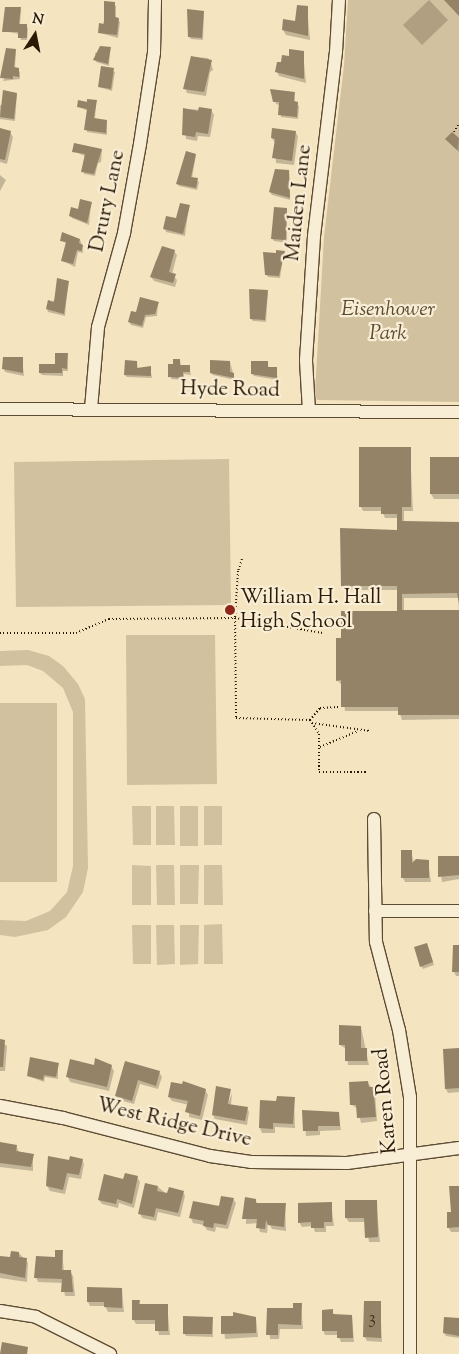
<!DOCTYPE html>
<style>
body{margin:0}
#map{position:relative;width:459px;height:1354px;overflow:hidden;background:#f4e4bf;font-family:"Sorts Mill Goudy",serif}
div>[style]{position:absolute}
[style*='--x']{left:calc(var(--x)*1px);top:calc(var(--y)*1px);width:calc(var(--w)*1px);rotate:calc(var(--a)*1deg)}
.green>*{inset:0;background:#d2c19f}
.water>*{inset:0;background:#b09f80}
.shadow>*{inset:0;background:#0003}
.building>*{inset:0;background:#948366}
.path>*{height:2px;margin-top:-1px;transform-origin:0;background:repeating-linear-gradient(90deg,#2b1905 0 1px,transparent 0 3.5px)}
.roads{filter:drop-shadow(1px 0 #5d4c34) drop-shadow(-1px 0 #5d4c34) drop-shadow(0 1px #5d4c34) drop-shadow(0 -1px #5d4c34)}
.minor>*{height:12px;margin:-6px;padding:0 6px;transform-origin:6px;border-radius:6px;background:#f8edd5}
.dots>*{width:14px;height:14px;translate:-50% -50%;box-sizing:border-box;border:2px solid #f8edd5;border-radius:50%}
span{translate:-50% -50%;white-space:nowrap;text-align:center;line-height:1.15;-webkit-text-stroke:4.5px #f8edd5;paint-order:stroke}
.number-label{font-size:19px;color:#45341d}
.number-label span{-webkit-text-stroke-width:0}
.street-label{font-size:21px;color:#2b1905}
.park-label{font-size:21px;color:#5d4b33;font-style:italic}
.poi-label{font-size:21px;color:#2b1905}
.left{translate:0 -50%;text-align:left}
.north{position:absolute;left:10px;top:10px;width:50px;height:50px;-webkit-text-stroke:4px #f8edd5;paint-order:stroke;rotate:11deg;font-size:14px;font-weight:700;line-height:20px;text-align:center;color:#2b1905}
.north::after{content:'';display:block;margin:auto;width:18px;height:22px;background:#2b1905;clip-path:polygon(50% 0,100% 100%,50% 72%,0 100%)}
</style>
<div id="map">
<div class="green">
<i style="clip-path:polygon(348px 0,459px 0,459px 402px,317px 400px,315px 393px,324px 237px,344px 65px)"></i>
<i style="clip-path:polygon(229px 459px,231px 605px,16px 607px,14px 462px)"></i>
<i style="clip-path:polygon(126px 635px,215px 635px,217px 784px,127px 785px)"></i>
<i style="clip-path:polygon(28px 650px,49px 656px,63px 666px,78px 684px,85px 699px,88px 868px,83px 892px,66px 917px,48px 930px,15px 937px,0 935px,0 920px,26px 921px,50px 911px,67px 892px,73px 866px,73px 712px,63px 688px,43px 671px,27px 665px,0 666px,0 651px)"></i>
<i style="clip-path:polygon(0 703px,57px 703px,57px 882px,0 882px)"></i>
<i style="clip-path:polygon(132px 806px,151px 806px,151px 845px,133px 845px)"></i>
<i style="clip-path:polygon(156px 806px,174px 806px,175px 845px,156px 845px)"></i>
<i style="clip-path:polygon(180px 806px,198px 806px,198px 846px,180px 846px)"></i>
<i style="clip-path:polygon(204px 806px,222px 806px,222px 845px,204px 845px)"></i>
<i style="clip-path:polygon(132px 865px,151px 866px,151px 905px,132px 905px)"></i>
<i style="clip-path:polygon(156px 865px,174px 865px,175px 905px,157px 905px)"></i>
<i style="clip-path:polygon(180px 865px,199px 865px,198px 904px,180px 904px)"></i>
<i style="clip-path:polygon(204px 865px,222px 865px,223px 905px,204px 905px)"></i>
<i style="clip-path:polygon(222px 924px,223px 964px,204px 964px,204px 925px)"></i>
<i style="clip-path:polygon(132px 925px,151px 925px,151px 964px,133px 964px)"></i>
<i style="clip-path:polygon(156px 925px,174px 925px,175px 964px,157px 965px)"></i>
<i style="clip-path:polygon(180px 925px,199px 925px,198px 964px,180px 965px)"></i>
</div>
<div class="water">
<i style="clip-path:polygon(429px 0,448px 20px,422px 45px,403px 25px)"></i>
</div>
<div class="shadow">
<i style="clip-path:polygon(105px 2px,116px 6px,116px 19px,120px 22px,118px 38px,100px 33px,106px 14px)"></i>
<i style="clip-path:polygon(307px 7px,310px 40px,286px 35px,283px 30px,296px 22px)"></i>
<i style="clip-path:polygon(21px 9px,20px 25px,28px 28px,27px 40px,21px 40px,19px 34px,3px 31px)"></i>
<i style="clip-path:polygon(204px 12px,203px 40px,191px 39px,189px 36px)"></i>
<i style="clip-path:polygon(110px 48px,109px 66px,96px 62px,95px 53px)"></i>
<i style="clip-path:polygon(16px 50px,15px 69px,20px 72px,20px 79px,3px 81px)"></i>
<i style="clip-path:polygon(303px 52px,306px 83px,279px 76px,277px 72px,283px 64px)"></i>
<i style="clip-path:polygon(192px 57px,208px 58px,211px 63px,213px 70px,210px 72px,206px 96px,187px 93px,185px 88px)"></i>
<i style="clip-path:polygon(102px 67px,115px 72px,112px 91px,99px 87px)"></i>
<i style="clip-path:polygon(271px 90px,294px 93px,295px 103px,299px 106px,298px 119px,281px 117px,280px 105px,276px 104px)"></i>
<i style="clip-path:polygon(17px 94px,15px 121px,0 119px,0 105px,4px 106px)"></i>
<i style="clip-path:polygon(96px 101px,95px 120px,107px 122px,107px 135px,87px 132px,88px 111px,79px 107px,79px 102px)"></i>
<i style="clip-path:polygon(184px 109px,211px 110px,214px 115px,210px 137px,198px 136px,197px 141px,186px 139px)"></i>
<i style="clip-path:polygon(0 130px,10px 132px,13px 137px,7px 164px,0 162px)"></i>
<i style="clip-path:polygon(295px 132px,298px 136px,294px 165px,276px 163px,275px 143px,272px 138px)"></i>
<i style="clip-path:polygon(452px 134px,459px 140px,459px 152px,449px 142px)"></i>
<i style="clip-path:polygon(102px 150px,101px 162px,98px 163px,95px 176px,84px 174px,85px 156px,73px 151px)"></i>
<i style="clip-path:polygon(196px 155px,192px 178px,199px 182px,197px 190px,179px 186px,177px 184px)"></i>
<i style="clip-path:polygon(289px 172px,290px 200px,272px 195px,270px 192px)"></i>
<i style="clip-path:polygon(0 175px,6px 180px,0 191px)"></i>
<i style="clip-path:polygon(91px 203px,89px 225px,72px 218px,71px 216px)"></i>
<i style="clip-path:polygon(189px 206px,185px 236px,166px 232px,165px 229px)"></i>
<i style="clip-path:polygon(286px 210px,287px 243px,274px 241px,272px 238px)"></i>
<i style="clip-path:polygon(61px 240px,80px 240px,81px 242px,83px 253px,78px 252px,75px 267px,63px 261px,67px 244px)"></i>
<i style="clip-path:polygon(174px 251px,177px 255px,172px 274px,177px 280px,175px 287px,154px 281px,151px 277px,156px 260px,160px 260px)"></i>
<i style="clip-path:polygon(284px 252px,280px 278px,268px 277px,266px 274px,277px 255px)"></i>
<i style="clip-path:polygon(68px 282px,65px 316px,48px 312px,47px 309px)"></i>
<i style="clip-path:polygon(268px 292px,266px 322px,253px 321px,251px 318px)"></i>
<i style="clip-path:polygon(158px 303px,157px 316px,146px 317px,143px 328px,131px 325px,129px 322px,137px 314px)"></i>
<i style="clip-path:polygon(67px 354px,68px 371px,63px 371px,63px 376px,42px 375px,40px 373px,56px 366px)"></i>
<i style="clip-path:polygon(22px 359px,24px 376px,5px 372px,4px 369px)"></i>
<i style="clip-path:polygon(180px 360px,181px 366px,189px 366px,191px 375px,184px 374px,184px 380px,171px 379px,174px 366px)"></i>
<i style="clip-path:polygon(137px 362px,138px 370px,150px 368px,152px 378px,127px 377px,125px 375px)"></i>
<i style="clip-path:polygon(230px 362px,235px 380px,213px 375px,211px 373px)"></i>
<i style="clip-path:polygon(267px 363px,269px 368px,276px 368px,278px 380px,254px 376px,252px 373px)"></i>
<i style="clip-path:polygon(evenodd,410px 448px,413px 511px,404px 511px,404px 523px,459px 523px,459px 499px,434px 499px,431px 494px,431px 458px,459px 458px,459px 719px,402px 720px,399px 711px,345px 711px,342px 685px,337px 680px,342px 639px,398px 612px,398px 590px,345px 590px,342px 586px,398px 531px,398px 518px,385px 518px,382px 511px,363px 511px,361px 507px,410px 448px,404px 598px,458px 598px,459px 611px,404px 612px,404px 598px)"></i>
<i style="clip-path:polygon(411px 851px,414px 863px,428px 861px,431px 882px,405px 882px,403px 878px)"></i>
<i style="clip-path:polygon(439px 857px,459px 858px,459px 879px,442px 882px)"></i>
<i style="clip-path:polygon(427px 944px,434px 965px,423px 969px,421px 966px)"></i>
<i style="clip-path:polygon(459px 946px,459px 976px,456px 976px,454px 972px)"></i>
<i style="clip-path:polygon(361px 1027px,369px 1065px,348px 1065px,346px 1049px,340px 1045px)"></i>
<i style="clip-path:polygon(0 1041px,7px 1046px,5px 1071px,0 1071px)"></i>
<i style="clip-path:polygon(459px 1049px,459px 1092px,448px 1093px,446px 1089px)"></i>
<i style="clip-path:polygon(126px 1062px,159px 1072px,162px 1077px,158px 1089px,140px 1084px,134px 1104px,119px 1100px,116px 1096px)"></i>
<i style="clip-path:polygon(58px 1064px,58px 1079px,45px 1077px,44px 1082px,28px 1076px)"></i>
<i style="clip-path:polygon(95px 1066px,111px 1066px,114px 1071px,109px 1091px,70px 1082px,68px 1077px)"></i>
<i style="clip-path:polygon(367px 1082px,375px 1092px,377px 1121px,361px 1123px,358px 1109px,352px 1105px)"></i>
<i style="clip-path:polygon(205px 1090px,208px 1095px,202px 1120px,189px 1117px,189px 1105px,172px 1101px,169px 1097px)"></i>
<i style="clip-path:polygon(230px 1090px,226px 1109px,232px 1093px,231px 1105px,247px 1108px,249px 1112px,247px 1125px,215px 1119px,213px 1115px)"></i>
<i style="clip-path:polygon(294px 1098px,295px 1128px,275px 1127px,275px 1133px,262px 1133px,260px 1128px,278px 1102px)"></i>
<i style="clip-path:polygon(304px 1111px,338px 1113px,341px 1130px,320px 1131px,320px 1135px,306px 1136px)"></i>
<i style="clip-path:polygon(0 1144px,16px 1146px,19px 1152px,33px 1155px,33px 1171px,0 1167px)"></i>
<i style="clip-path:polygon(82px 1160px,84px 1164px,81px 1179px,69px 1177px,65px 1194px,50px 1191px,47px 1186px,70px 1162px)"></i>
<i style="clip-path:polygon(137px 1177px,140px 1182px,134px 1208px,119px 1203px,118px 1208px,102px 1204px,99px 1200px,124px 1181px)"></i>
<i style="clip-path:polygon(158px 1187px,168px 1195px,183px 1192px,185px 1196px,180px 1217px,158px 1212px,156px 1221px,142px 1218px,140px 1213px)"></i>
<i style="clip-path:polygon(459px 1188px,459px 1232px,451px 1232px,448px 1227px)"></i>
<i style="clip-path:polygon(233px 1199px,236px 1203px,228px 1229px,216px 1227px,215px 1232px,207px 1230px,204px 1225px,193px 1223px,191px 1218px)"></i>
<i style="clip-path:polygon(246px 1199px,255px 1200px,258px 1204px,285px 1205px,286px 1231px,272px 1229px,268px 1222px,267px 1233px,260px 1232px,258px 1223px,246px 1224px)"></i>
<i style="clip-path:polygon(376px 1201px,380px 1242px,369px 1242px,366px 1222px,349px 1222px,346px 1218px)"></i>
<i style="clip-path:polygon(331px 1203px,334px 1226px,326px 1226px,326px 1232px,315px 1232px,313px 1226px,302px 1227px,299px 1222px)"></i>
<i style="clip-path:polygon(62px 1252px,64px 1271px,70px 1272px,73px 1276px,75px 1296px,65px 1296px,63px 1283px,38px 1282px,36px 1277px)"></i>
<i style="clip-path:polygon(19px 1253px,28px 1263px,27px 1282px,0 1278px,0 1257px,11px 1258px)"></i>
<i style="clip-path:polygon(122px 1289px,124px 1312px,108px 1312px,105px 1306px,90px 1306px,88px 1302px)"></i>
<i style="clip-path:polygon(139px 1301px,141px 1305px,167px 1305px,170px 1335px,159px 1335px,157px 1324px,136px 1324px,133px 1319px)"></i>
<i style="clip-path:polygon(380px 1302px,382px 1342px,367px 1341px,365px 1337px)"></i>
<i style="clip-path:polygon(301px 1304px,303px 1329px,280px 1329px,279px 1339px,270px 1339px,268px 1309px,294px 1309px)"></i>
<i style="clip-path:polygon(332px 1311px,335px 1316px,352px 1316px,354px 1342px,341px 1342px,338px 1335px,325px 1335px,323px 1330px)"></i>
<i style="clip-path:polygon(223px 1317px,256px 1318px,258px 1337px,225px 1339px)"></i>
<i style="clip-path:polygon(212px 1318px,213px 1337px,186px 1336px,184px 1333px)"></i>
<i style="clip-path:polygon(459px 1319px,459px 1338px,446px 1336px,444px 1333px)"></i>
</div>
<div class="building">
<i style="clip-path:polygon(444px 0,459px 0,459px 16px)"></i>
<i style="clip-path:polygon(104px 1px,115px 2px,115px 17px,119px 18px,117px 35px,98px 33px,99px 23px,104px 24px)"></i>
<i style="clip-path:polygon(297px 5px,308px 6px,308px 36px,282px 30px,283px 19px,295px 21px)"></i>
<i style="clip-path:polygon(5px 7px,21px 7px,19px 24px,27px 24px,27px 38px,18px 38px,18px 32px,2px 32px)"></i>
<i style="clip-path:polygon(187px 9px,204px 11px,202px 38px,188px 37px)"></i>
<i style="clip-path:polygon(100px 46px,111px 47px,108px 64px,93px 60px)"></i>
<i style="clip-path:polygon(6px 48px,16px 49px,14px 67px,19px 68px,19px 77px,13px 76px,13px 79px,0 78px)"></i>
<i style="clip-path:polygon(289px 49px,304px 51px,304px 79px,275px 72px,277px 62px,281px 62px,282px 55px,289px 56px)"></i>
<i style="clip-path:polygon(191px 56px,212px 60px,204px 92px,183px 89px)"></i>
<i style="clip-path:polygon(101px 66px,114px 68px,111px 89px,98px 87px)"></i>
<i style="clip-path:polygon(270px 89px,295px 92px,294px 101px,298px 102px,297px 117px,278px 115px,279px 102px,273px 102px)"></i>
<i style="clip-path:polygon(3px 90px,17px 93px,14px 119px,0 117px)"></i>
<i style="clip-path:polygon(87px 99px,97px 100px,94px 118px,107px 120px,106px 133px,84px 130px,87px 109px,77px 107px,78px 100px,87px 102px)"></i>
<i style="clip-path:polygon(199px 107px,212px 109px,208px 134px,196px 132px,195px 137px,182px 135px,183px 108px,198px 111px)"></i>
<i style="clip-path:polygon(0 128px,11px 131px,5px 160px,0 159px)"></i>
<i style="clip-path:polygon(272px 128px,296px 131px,292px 161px,272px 158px,275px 139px,271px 138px)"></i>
<i style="clip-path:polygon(452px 132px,459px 138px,457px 150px,445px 139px)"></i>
<i style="clip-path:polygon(74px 143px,102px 149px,94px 174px,81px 172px,85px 154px,72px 152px)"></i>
<i style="clip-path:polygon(186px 151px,196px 154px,191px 177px,198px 178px,196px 188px,176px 184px)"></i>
<i style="clip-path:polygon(275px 169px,289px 170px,290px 198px,269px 192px)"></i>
<i style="clip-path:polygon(80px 199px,92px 202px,87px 223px,69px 216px,71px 207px,78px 209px)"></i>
<i style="clip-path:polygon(180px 203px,190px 205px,183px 234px,163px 229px,166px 216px,176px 218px)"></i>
<i style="clip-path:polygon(274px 207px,287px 208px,286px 240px,271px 239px)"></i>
<i style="clip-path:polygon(62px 232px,80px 239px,79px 243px,83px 245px,82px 251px,77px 250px,73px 264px,61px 261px,66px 242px,60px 241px)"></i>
<i style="clip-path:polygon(162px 246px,175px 250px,169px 272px,176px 274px,173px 283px,150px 277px)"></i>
<i style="clip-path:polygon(276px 250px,285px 251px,279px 276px,265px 275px,263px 252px,276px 253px)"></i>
<i style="clip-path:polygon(57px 278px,69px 281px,64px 314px,46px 309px,48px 300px,54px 302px)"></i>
<i style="clip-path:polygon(249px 289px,268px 290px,265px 320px,250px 319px)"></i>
<i style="clip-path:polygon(140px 297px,159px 302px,155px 314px,145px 315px,142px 326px,128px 322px,131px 311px,136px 312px)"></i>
<i style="clip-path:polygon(55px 353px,68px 353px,67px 369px,62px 368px,62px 373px,39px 373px,39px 364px,55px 364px)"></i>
<i style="clip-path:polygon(3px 357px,23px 357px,23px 373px,2px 369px)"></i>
<i style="clip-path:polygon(173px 359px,180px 359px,180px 365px,190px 365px,190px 372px,183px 372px,183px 378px,168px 377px,168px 364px,173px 364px)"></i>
<i style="clip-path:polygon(125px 360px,137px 361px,137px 368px,151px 366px,151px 376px,124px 375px)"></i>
<i style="clip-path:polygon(210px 360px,230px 361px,230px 372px,234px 373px,234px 378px,210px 373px)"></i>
<i style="clip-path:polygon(251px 361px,268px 361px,268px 367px,277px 367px,277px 378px,251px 374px)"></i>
<i style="clip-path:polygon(359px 447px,411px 447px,411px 507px,402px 507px,402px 521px,459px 522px,459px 603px,457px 593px,402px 594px,402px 610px,459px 610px,459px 715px,398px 715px,398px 707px,341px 707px,341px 680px,336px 681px,336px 638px,341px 638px,341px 611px,397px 611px,397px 586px,341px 586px,340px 528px,397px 530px,397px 514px,381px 514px,381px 507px,359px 507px)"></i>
<i style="clip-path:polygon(430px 457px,459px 457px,459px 494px,430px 494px)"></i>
<i style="clip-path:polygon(401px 850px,412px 850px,412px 863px,416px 859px,429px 860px,429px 878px,401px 878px)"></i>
<i style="clip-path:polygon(438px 856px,459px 856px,459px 875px,438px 877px)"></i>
<i style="clip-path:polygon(427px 943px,433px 962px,420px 967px,414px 947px)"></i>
<i style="clip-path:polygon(453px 945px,459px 945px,459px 972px,452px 972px)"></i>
<i style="clip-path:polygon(339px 1025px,361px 1026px,361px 1048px,367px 1048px,367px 1061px,345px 1061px,345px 1045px,339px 1045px)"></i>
<i style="clip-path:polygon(0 1039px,5px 1040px,3px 1067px,0 1067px)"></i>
<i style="clip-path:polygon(459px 1048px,459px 1088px,445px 1089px,443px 1049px)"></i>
<i style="clip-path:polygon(30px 1057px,59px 1063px,56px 1077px,44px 1075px,43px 1080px,27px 1076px)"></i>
<i style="clip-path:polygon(95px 1058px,112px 1065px,107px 1087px,66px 1077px,70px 1059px,94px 1065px)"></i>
<i style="clip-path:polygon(125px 1061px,160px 1071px,156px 1086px,138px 1080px,132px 1101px,115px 1096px)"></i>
<i style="clip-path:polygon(183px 1081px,206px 1089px,200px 1116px,185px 1112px,188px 1101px,168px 1097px,171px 1082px,182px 1084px)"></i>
<i style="clip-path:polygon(368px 1081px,369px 1087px,373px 1087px,376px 1117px,357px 1118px,356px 1105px,350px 1105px,349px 1082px)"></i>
<i style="clip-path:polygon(216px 1086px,231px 1089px,228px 1104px,248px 1107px,245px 1121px,212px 1115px)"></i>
<i style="clip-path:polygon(277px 1096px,295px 1097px,293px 1124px,273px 1123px,273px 1129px,259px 1128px,260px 1100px,276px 1101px)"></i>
<i style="clip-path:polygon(302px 1110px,339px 1112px,340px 1126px,318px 1126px,318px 1131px,303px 1131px)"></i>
<i style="clip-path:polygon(0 1142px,17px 1145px,16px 1151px,34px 1154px,31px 1167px,0 1163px)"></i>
<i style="clip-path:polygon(48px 1156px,69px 1160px,70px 1156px,83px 1159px,79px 1175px,67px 1173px,63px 1190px,46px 1186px)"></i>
<i style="clip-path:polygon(125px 1173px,138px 1176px,132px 1204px,117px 1199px,116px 1204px,98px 1200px,104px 1174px,123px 1179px)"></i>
<i style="clip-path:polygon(145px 1183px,158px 1186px,157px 1191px,167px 1193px,169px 1187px,184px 1191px,178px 1213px,156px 1208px,154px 1217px,138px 1214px)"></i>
<i style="clip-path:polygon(449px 1186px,459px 1186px,459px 1227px,447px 1228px,447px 1212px,451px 1212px)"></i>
<i style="clip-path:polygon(221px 1196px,234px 1198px,226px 1225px,214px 1223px,213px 1228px,203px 1226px,204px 1221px,189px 1218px,193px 1201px,219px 1206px)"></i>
<i style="clip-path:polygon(245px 1197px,256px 1199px,256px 1203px,286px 1203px,284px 1227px,268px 1225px,266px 1220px,265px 1229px,256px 1228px,257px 1219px,242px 1219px)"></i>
<i style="clip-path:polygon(345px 1200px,377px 1200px,378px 1237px,365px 1238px,364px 1218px,345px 1218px)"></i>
<i style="clip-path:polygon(332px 1202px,332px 1222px,324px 1222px,324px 1228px,311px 1228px,311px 1222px,298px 1223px,298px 1203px)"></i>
<i style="clip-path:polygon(55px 1250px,63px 1250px,62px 1270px,71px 1270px,73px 1292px,61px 1292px,62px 1279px,34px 1278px,36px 1256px,55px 1257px)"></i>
<i style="clip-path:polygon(11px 1251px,19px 1252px,19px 1257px,27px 1258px,25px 1278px,0 1273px,0 1256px,10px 1257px)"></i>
<i style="clip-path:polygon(87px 1287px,122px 1288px,122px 1308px,104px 1307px,104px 1302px,87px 1302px)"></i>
<i style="clip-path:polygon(132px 1300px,140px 1300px,139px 1304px,168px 1304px,168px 1331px,155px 1331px,155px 1320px,132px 1320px)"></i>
<i style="clip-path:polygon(364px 1301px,381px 1301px,381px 1338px,363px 1337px)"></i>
<i style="clip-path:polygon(293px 1303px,302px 1303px,301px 1325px,278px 1324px,278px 1335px,266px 1335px,267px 1308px,293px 1308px)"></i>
<i style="clip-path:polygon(333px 1309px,333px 1314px,352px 1315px,353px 1338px,337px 1338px,337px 1331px,322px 1331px,322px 1310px)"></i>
<i style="clip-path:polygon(233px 1312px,256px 1317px,256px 1333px,221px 1334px,221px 1316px,233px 1316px)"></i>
<i style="clip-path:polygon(183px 1316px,213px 1317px,212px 1334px,183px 1334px)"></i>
<i style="clip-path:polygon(444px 1317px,459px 1318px,459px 1336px,443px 1333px)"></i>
<i style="clip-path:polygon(2px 1342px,28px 1347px,27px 1354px,0 1354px)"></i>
</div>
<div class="path">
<i style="--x:454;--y:132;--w:10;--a:-61"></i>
<i style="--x:242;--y:559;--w:13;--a:108"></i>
<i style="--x:238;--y:571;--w:47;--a:93.7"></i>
<i style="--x:235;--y:618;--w:100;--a:89.4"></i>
<i style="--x:236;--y:718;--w:74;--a:1.5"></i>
<i style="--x:310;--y:720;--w:17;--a:57"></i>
<i style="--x:319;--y:734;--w:38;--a:90"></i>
<i style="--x:319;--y:772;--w:47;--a:0"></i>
<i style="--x:0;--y:633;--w:76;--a:0"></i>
<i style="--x:76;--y:633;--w:36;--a:-23"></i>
<i style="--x:109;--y:619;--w:126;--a:-0.5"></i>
<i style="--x:235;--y:618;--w:89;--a:9.7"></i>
<i style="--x:310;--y:720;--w:16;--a:-50"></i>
<i style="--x:320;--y:708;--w:18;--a:-3"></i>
<i style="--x:312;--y:723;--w:59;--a:7.9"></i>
<i style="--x:320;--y:747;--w:41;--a:-22.8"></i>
</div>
<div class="roads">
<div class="minor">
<i style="--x:0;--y:409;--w:459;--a:0.4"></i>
<i style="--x:91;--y:409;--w:82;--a:-85.1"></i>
<i style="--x:98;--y:327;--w:98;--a:-74.5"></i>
<i style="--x:124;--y:233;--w:90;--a:-79.8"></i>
<i style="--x:140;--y:144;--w:92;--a:-81.3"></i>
<i style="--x:154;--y:53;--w:53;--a:-88.9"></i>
<i style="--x:309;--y:411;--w:51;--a:-93.4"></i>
<i style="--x:306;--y:360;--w:124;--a:-86.3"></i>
<i style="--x:314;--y:236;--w:185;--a:-83.2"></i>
<i style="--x:336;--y:52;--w:52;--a:-86.7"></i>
<i style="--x:374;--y:819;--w:123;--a:89.1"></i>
<i style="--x:376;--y:942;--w:91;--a:75.4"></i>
<i style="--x:399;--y:1030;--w:68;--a:80.7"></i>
<i style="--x:410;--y:1097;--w:257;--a:90"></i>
<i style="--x:375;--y:911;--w:84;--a:0"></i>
<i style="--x:0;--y:1106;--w:64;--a:10.8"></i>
<i style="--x:63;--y:1118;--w:152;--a:14.5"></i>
<i style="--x:210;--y:1156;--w:41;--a:8.3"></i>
<i style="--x:251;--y:1162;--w:96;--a:0.6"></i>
<i style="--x:347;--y:1163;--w:113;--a:-7.6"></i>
<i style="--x:0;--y:1311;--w:36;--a:9"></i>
<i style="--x:36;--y:1317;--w:83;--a:26.6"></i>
</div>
</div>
<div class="dots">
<i style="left:230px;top:610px;background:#8f2418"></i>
</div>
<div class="number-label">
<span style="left:372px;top:1319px">3</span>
</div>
<div class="street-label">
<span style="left:108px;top:201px;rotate:-78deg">Drury Lane</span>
<span style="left:299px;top:203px;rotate:-84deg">Maiden Lane</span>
<span style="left:230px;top:390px;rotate:1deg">Hyde Road</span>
<span style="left:386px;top:1101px;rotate:-95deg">Karen Road</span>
<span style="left:174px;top:1123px;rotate:13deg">West Ridge Drive</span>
</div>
<div class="park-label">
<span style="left:388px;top:322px">Eisenhower<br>Park</span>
</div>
<div class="poi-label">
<span class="left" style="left:240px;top:610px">William H. Hall<br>High School</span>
</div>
<div class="north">N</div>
</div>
